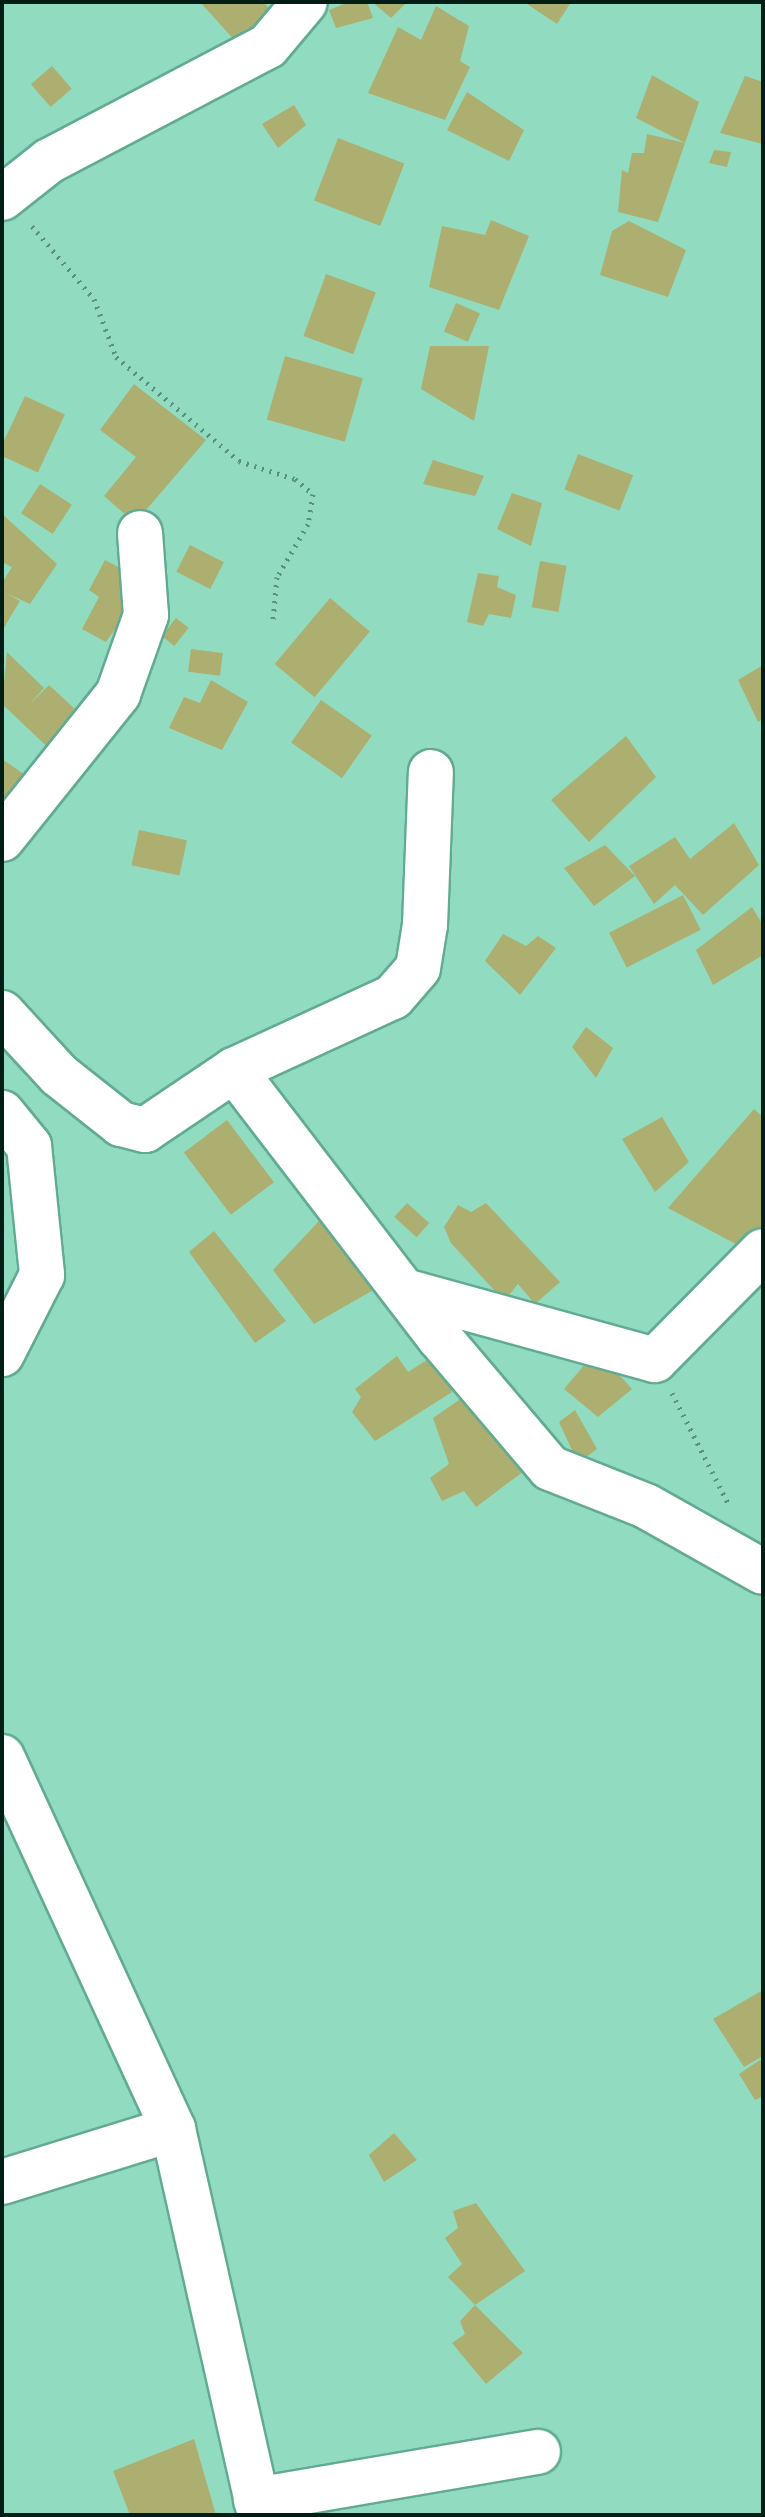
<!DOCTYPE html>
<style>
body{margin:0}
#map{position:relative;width:765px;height:2517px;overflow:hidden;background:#91dbc0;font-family:Quicksand,sans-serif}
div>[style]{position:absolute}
.building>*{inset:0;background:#adaf70;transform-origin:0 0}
.path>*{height:5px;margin-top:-2.5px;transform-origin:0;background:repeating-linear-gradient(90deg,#59917d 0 2px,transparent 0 8px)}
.roads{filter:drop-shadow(2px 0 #62ab92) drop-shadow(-2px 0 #62ab92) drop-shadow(0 2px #62ab92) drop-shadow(0 -2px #62ab92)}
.minor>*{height:44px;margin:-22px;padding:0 22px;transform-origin:22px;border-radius:22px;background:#fff}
span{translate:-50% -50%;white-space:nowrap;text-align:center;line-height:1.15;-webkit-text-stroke:6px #91dbc0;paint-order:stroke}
.frame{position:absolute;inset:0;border:4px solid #001e15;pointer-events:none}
</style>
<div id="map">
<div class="building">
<i style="clip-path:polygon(200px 2px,264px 2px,270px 10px,238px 44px)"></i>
<i style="clip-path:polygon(349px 2px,367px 2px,373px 18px,336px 28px,329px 10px)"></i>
<i style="clip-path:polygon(372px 2px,407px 2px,391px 18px)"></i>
<i style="clip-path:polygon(524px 2px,571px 2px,557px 24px)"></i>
<i style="clip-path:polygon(436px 6px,469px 26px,460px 61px,470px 67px,445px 120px,368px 93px,398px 27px,421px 40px)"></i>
<i style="left:52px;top:66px;width:30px;height:28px;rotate:49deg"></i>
<i style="clip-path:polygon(652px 75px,699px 102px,685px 143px,636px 118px)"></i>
<i style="clip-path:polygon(745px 76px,763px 82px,763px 144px,720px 133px)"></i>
<i style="clip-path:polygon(467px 92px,524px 130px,509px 161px,447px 130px)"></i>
<i style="clip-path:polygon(294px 105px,306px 125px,278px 148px,262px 124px)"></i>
<i style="clip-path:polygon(647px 134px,685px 143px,658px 222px,618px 212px,622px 170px,628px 173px,632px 153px,644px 153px)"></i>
<i style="left:338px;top:138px;width:71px;height:67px;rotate:21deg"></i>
<i style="clip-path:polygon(714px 150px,731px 152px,727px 167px,709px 163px)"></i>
<i style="clip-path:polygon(491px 220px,529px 236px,499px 310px,429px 287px,442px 226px,485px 235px)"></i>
<i style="clip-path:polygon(629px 221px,686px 250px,668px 297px,600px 275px,612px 231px)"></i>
<i style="left:326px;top:274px;width:53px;height:66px;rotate:20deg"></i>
<i style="left:456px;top:303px;width:26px;height:31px;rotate:23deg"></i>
<i style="clip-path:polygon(430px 346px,489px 346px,474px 421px,421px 389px)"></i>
<i style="left:285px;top:356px;width:81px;height:66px;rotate:16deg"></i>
<i style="clip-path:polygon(134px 384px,206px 440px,135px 523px,104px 496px,136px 457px,100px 430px)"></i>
<i style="left:25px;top:396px;width:44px;height:64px;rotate:25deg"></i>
<i style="left:578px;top:454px;width:59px;height:38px;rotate:21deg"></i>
<i style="clip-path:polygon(433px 460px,484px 476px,475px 496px,423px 484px)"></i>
<i style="left:40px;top:484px;width:38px;height:35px;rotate:33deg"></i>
<i style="clip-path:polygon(512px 493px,542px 503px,531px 546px,497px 529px)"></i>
<i style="clip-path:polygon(2px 514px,57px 564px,30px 604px,6px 593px,20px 601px,2px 631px,2px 583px,12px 567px,2px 562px)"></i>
<i style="left:190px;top:545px;width:38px;height:30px;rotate:27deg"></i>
<i style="clip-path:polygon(105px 560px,148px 583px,106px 642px,82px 629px,99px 597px,89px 590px)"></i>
<i style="left:540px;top:561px;width:27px;height:47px;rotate:10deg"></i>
<i style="clip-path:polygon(478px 573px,499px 576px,497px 587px,516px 595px,511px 618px,489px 614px,483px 626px,467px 622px)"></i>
<i style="left:330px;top:598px;width:52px;height:86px;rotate:40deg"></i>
<i style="left:176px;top:618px;width:16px;height:23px;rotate:38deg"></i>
<i style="left:191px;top:649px;width:32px;height:23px;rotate:7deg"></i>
<i style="clip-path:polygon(7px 652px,44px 688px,29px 705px,49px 685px,88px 721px,57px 756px,2px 704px)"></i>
<i style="clip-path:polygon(763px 665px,763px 719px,758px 722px,738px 680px)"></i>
<i style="clip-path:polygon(211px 680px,248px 702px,222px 750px,169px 728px,184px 697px,200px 703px)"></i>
<i style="left:321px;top:700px;width:62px;height:52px;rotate:35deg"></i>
<i style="clip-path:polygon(626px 736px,656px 777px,589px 842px,551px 800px)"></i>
<i style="clip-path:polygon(2px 759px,41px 786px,2px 827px)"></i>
<i style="clip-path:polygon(734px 823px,759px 865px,703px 915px,675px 885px,654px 904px,629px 866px,675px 837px,690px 859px)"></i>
<i style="left:139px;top:830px;width:49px;height:36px;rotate:12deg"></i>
<i style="clip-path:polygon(605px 845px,635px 876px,594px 906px,564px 868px)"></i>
<i style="left:683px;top:895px;width:39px;height:83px;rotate:63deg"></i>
<i style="clip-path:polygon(752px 907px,763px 925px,763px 955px,713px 985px,696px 950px)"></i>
<i style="clip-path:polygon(503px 934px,526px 946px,538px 936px,556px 948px,520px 995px,485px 961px)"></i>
<i style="clip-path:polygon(586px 1027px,613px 1048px,596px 1078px,572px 1047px)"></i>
<i style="clip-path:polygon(754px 1109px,763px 1117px,763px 1238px,749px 1251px,668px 1208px)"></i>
<i style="clip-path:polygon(662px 1117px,689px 1162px,655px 1192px,622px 1139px)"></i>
<i style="left:227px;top:1120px;width:78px;height:54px;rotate:53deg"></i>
<i style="left:407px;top:1203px;width:30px;height:19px;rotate:42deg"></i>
<i style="clip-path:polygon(486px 1203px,560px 1282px,535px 1304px,518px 1284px,504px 1301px,451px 1243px,444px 1227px,458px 1205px,471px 1212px)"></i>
<i style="clip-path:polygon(334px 1205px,389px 1281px,314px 1324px,273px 1270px)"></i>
<i style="clip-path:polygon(214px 1231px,286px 1321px,255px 1343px,189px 1252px)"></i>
<i style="clip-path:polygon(597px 1350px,632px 1389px,598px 1417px,564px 1389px)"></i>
<i style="clip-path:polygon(397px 1356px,408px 1372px,433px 1356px,452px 1392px,375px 1441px,352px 1412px,361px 1397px,355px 1389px)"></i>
<i style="clip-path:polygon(476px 1388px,532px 1465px,476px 1507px,464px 1491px,442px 1501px,430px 1478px,449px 1464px,433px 1418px)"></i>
<i style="clip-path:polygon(575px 1410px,597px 1449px,578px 1463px,559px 1422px)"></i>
<i style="clip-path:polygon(763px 1990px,763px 2056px,744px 2067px,713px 2019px)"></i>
<i style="clip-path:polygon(763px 2058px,763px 2096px,755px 2100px,739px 2074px)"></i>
<i style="clip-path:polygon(394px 2133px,417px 2160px,384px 2182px,369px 2155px)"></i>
<i style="clip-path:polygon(476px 2203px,525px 2271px,475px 2305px,523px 2353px,486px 2384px,452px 2343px,465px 2334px,460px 2321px,475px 2305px,448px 2277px,462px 2264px,445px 2238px,458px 2228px,453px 2211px)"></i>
<i style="clip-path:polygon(194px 2439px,216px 2515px,130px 2515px,113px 2471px)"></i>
</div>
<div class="path">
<i style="left:32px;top:226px;width:96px;rotate:49.7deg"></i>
<i style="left:94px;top:299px;width:62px;rotate:69.2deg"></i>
<i style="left:116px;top:357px;width:161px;rotate:40.2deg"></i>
<i style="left:239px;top:461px;width:59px;rotate:17.8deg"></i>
<i style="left:295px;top:479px;width:23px;rotate:40deg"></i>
<i style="left:313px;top:494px;width:30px;rotate:99deg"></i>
<i style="left:308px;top:524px;width:61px;rotate:120.3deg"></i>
<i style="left:277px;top:577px;width:43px;rotate:95.3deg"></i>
<i style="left:672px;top:1393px;width:126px;rotate:63deg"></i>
</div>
<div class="roads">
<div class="minor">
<i style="left:2px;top:198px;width:60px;rotate:-38.2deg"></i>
<i style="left:49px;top:161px;width:247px;rotate:-27.7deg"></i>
<i style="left:268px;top:46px;width:57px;rotate:-49.9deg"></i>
<i style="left:2px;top:839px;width:186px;rotate:-51.3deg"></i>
<i style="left:118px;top:694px;width:84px;rotate:-70.5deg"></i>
<i style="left:146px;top:615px;width:82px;rotate:-94.2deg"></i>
<i style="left:2px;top:1013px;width:84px;rotate:47.4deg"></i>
<i style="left:59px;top:1075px;width:79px;rotate:38.3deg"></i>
<i style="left:121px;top:1124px;width:25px;rotate:14deg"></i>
<i style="left:145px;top:1130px;width:107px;rotate:-34deg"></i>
<i style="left:234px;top:1070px;width:175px;rotate:-24.7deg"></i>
<i style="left:393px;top:997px;width:38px;rotate:-49deg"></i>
<i style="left:418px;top:968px;width:44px;rotate:-80.8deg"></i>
<i style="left:425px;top:925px;width:153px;rotate:-87.8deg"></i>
<i style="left:234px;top:1070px;width:337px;rotate:52.5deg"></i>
<i style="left:439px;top:1337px;width:172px;rotate:49.7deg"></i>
<i style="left:550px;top:1468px;width:103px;rotate:21.6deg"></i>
<i style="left:646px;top:1506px;width:134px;rotate:29.4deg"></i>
<i style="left:2px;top:1113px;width:43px;rotate:50.7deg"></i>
<i style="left:29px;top:1146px;width:130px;rotate:84.2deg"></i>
<i style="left:42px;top:1275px;width:89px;rotate:116.9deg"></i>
<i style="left:408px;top:1292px;width:256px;rotate:15.4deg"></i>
<i style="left:655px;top:1360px;width:153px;rotate:-45.3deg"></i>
<i style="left:2px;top:1757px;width:409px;rotate:65.3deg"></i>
<i style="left:173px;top:2129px;width:396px;rotate:77.3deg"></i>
<i style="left:2px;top:2182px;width:179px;rotate:-17.2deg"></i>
<i style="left:256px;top:2500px;width:286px;rotate:-9.7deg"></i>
</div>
</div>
<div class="frame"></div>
</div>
